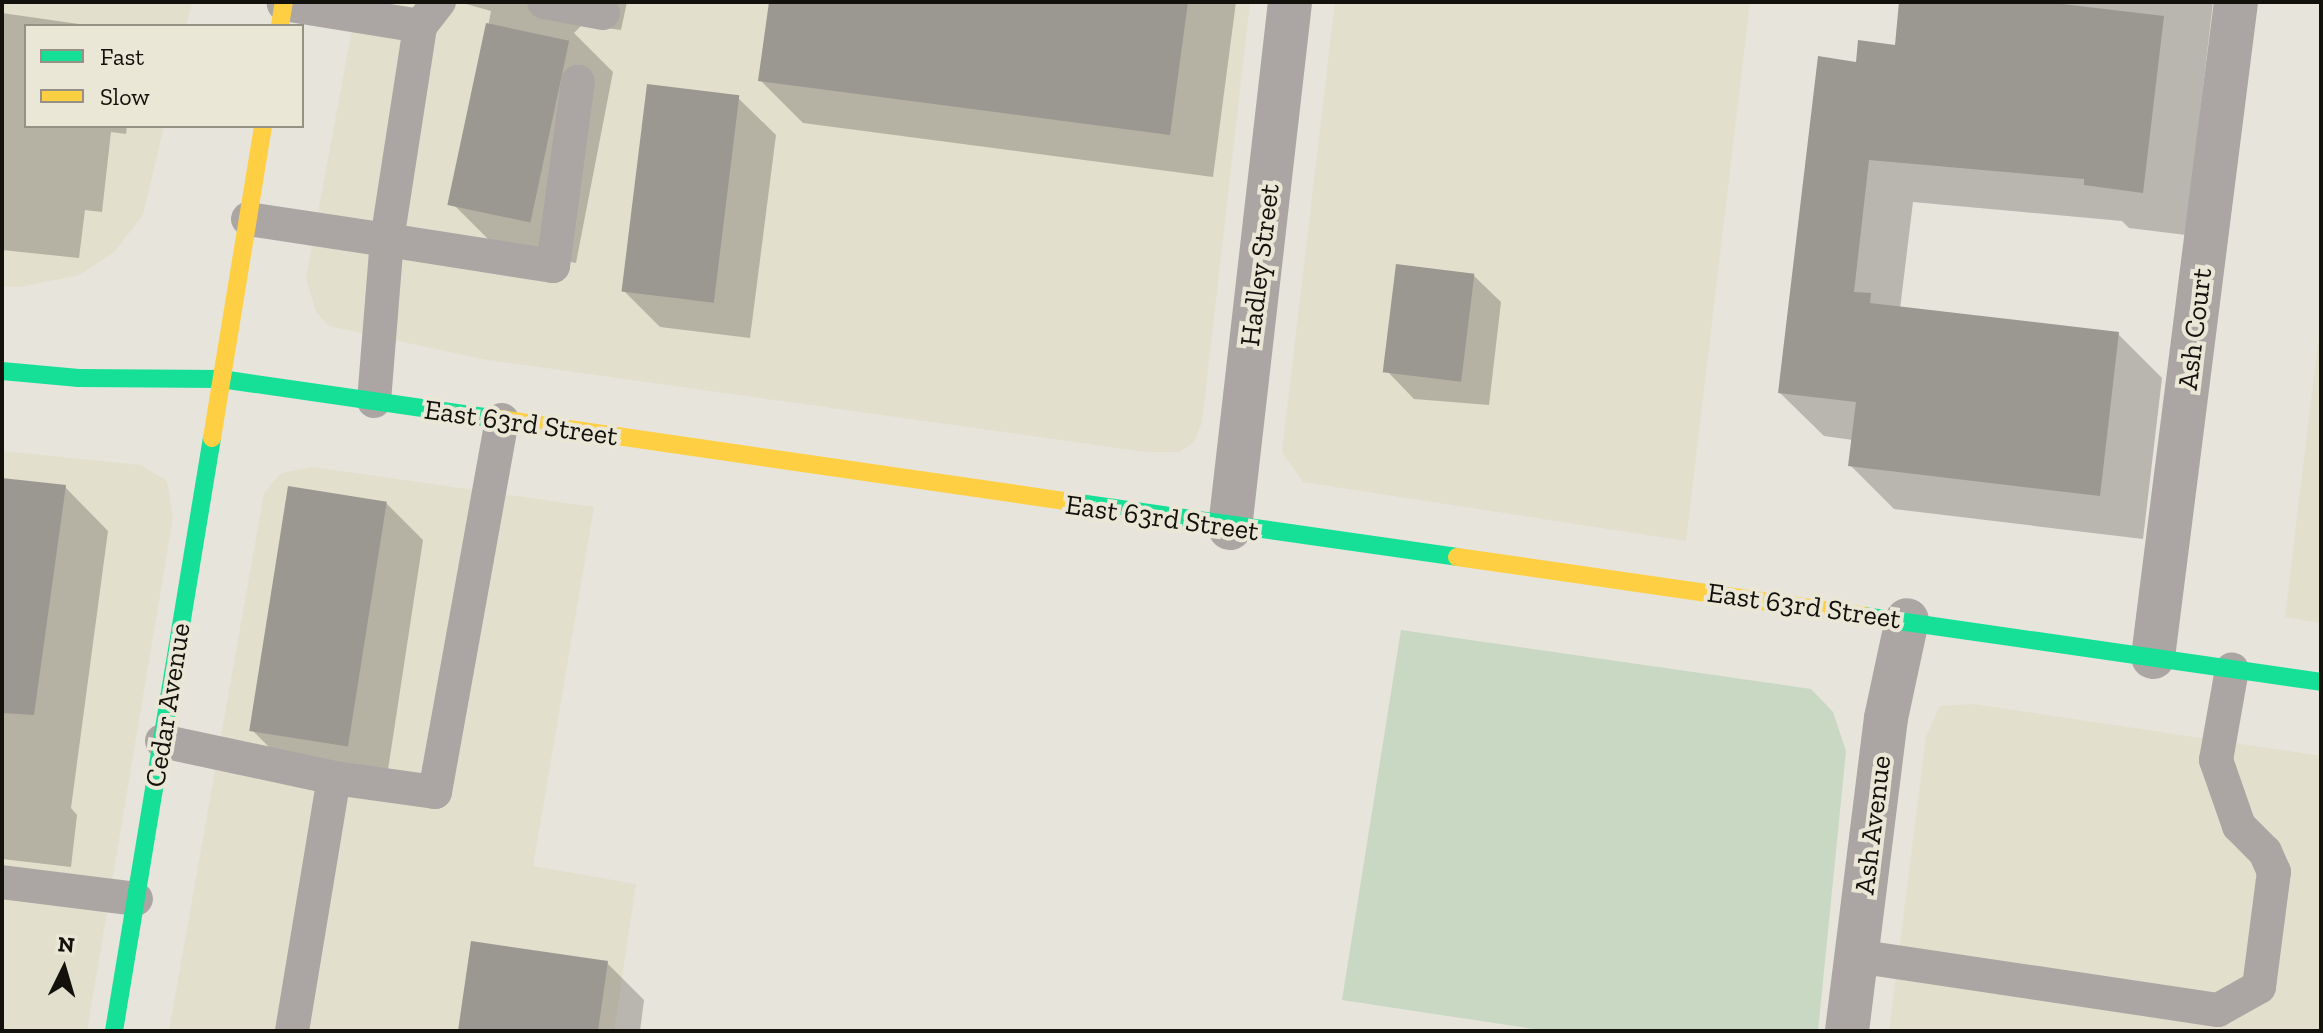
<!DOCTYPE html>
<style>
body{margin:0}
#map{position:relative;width:2323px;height:1033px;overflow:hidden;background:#e6e4db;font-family:"Zilla Slab",serif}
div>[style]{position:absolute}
.built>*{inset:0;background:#e3dfcd}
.green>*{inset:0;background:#c8d8c3}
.shadow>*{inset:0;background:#0003}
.building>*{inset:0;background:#9a9891;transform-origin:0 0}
.lane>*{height:34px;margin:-17px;padding:0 17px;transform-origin:17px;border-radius:17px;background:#aba6a3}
.street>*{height:44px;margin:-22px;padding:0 22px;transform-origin:22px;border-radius:22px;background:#aba6a3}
.fast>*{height:18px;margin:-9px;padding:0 9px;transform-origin:9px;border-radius:9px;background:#16e098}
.slow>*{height:18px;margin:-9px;padding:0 9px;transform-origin:9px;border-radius:9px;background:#ffcf43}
span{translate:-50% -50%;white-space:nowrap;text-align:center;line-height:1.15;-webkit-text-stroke:8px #ebe7d6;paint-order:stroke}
.street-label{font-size:28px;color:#13110c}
.frame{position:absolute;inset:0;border:4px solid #13110c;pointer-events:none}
.legend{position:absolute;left:24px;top:24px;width:280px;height:104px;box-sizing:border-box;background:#ebe7d6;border:2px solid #959185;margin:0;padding:10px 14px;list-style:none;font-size:24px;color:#13110c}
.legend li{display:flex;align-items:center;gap:16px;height:40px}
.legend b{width:40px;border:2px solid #959185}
.north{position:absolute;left:24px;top:929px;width:80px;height:80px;-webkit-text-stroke:6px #ebe7d6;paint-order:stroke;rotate:5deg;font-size:22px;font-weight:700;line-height:32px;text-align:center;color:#13110c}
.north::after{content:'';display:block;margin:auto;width:28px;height:36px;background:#13110c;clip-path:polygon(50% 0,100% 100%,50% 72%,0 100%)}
</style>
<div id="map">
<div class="built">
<i style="clip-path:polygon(2px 2px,192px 2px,186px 26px,26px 26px,26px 126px,164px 126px,143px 215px,115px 251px,80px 275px,19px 287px,2px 286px)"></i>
<i style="clip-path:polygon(357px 2px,1250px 2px,1202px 422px,1194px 442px,1179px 452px,1146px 452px,482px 359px,329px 326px,316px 312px,306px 278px)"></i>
<i style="clip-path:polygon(1335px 2px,1750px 2px,1686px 541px,1303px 482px,1282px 452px)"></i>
<i style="clip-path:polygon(2321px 318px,2321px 623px,2285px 617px)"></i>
<i style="clip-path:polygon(2px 451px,141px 465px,167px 481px,173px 517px,87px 1031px,2px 1031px)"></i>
<i style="clip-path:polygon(313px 467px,594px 507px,533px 866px,636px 884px,614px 1031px,169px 1031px,264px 493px,281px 473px)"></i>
<i style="clip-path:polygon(1973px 704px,2321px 756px,2321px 1031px,1889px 1031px,1926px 736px,1940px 706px)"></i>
</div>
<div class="green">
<i style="clip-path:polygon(1401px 630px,1811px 689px,1833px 712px,1846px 751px,1818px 1031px,1547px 1031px,1342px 1000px)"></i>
</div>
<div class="shadow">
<i style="clip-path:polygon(459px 2px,627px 2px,621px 30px,582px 25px,574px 33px,613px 72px,576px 263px,497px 248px,454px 205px,491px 11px)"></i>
<i style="clip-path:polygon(771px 2px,1236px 2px,1213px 177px,803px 123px,760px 80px)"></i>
<i style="clip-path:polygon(1901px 2px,2213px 2px,2186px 235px,2129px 228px,2122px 221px,1913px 202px,1900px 309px,2118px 334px,2162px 378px,2143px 539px,1894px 509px,1850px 465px,1853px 440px,1824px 436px,1780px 393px,1857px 64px,1896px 47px)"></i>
<i style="clip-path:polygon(2px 13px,93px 26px,26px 26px,26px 126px,127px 126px,126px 134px,111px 132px,102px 212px,85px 210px,79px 258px,2px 250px)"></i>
<i style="clip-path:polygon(738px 98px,776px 135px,750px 338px,660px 327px,623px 290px)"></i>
<i style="clip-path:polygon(1473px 275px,1501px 302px,1489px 405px,1414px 399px,1387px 371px)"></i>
<i style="clip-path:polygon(2px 480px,65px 487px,108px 531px,71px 808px,77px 815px,71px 867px,2px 859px)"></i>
<i style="clip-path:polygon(386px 503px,423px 540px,386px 783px,289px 767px,252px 730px)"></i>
<i style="clip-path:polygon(607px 963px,644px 1000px,640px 1031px,460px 1031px)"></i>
</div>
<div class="building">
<i style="clip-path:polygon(769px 2px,1188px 2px,1170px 135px,758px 81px)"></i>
<i style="clip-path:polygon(1899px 2px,2045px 2px,2164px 16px,2143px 193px,2084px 185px,2084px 179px,1869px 160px,1854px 292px,1871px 293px,1870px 303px,2119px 332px,2100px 496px,1848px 466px,1856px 402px,1778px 393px,1818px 56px,1856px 62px,1858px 40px,1895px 45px)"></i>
<i style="left:486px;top:23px;width:85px;height:186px;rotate:12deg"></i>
<i style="left:647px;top:84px;width:93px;height:209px;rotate:7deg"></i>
<i style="left:1396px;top:264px;width:79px;height:109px;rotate:7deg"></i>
<i style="clip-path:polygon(2px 478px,66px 485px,34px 715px,2px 713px)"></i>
<i style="left:288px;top:486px;width:100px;height:248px;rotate:9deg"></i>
<i style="clip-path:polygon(471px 941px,608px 961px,598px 1031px,458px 1031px)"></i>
</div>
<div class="lane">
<i style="left:544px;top:2px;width:60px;rotate:10.6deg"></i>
<i style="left:420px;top:26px;width:31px;rotate:-52deg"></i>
<i style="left:248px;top:219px;width:141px;rotate:8.6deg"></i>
<i style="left:387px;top:240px;width:217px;rotate:-81.2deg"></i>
<i style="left:420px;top:26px;width:138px;rotate:-170.8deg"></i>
<i style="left:374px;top:401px;width:162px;rotate:-85.4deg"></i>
<i style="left:387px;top:240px;width:168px;rotate:8.9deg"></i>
<i style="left:553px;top:266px;width:186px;rotate:-82.3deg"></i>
<i style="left:162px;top:741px;width:176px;rotate:12.1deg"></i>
<i style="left:2px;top:882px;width:135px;rotate:7.2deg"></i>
<i style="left:1856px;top:956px;width:366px;rotate:8.5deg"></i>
<i style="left:2218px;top:1010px;width:47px;rotate:-29.3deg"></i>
<i style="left:2259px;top:987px;width:116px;rotate:-82.6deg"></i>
<i style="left:2274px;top:872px;width:22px;rotate:-114deg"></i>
<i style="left:2265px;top:852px;width:37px;rotate:-135deg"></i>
<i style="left:2239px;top:826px;width:70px;rotate:-109.2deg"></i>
<i style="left:2216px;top:760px;width:92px;rotate:-80deg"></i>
<i style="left:292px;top:1031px;width:256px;rotate:-80.6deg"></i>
<i style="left:334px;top:778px;width:102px;rotate:7.9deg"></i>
<i style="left:435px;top:792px;width:378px;rotate:-79.8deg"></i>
</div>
<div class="street">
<i style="left:1230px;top:528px;width:529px;rotate:-83.49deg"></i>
<i style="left:2153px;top:657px;width:660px;rotate:-82.78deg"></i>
<i style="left:1847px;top:1031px;width:315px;rotate:-82.9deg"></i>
<i style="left:1886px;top:718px;width:100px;rotate:-77.9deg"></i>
</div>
<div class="fast">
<i style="left:2px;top:371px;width:77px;rotate:5.2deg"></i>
<i style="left:79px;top:378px;width:142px;rotate:0.4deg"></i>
<i style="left:221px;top:379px;width:282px;rotate:8.2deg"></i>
<i style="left:1065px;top:501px;width:396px;rotate:8.1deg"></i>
<i style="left:1864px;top:616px;width:462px;rotate:8.2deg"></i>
<i style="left:114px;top:1031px;width:601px;rotate:-80.62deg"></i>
</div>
<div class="slow">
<i style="left:280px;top:26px;width:24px;rotate:-81deg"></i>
<i style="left:500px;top:419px;width:571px;rotate:8.26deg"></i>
<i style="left:212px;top:438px;width:316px;rotate:-80.7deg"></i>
<i style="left:1457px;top:557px;width:411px;rotate:8.2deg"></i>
</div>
<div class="street-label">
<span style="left:1260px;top:265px;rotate:-83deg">Hadley Street</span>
<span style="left:2195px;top:329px;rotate:-83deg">Ash Court</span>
<span style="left:521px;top:423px;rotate:8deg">East 63rd Street</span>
<span style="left:1162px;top:518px;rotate:8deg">East 63rd Street</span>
<span style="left:1804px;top:606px;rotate:8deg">East 63rd Street</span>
<span style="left:168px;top:705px;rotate:-81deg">Cedar Avenue</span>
<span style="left:1873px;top:825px;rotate:-83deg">Ash Avenue</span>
</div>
<div class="frame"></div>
<ul class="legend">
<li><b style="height:10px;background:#16e098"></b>Fast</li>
<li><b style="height:10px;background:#ffcf43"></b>Slow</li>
</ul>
<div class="north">N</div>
</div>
